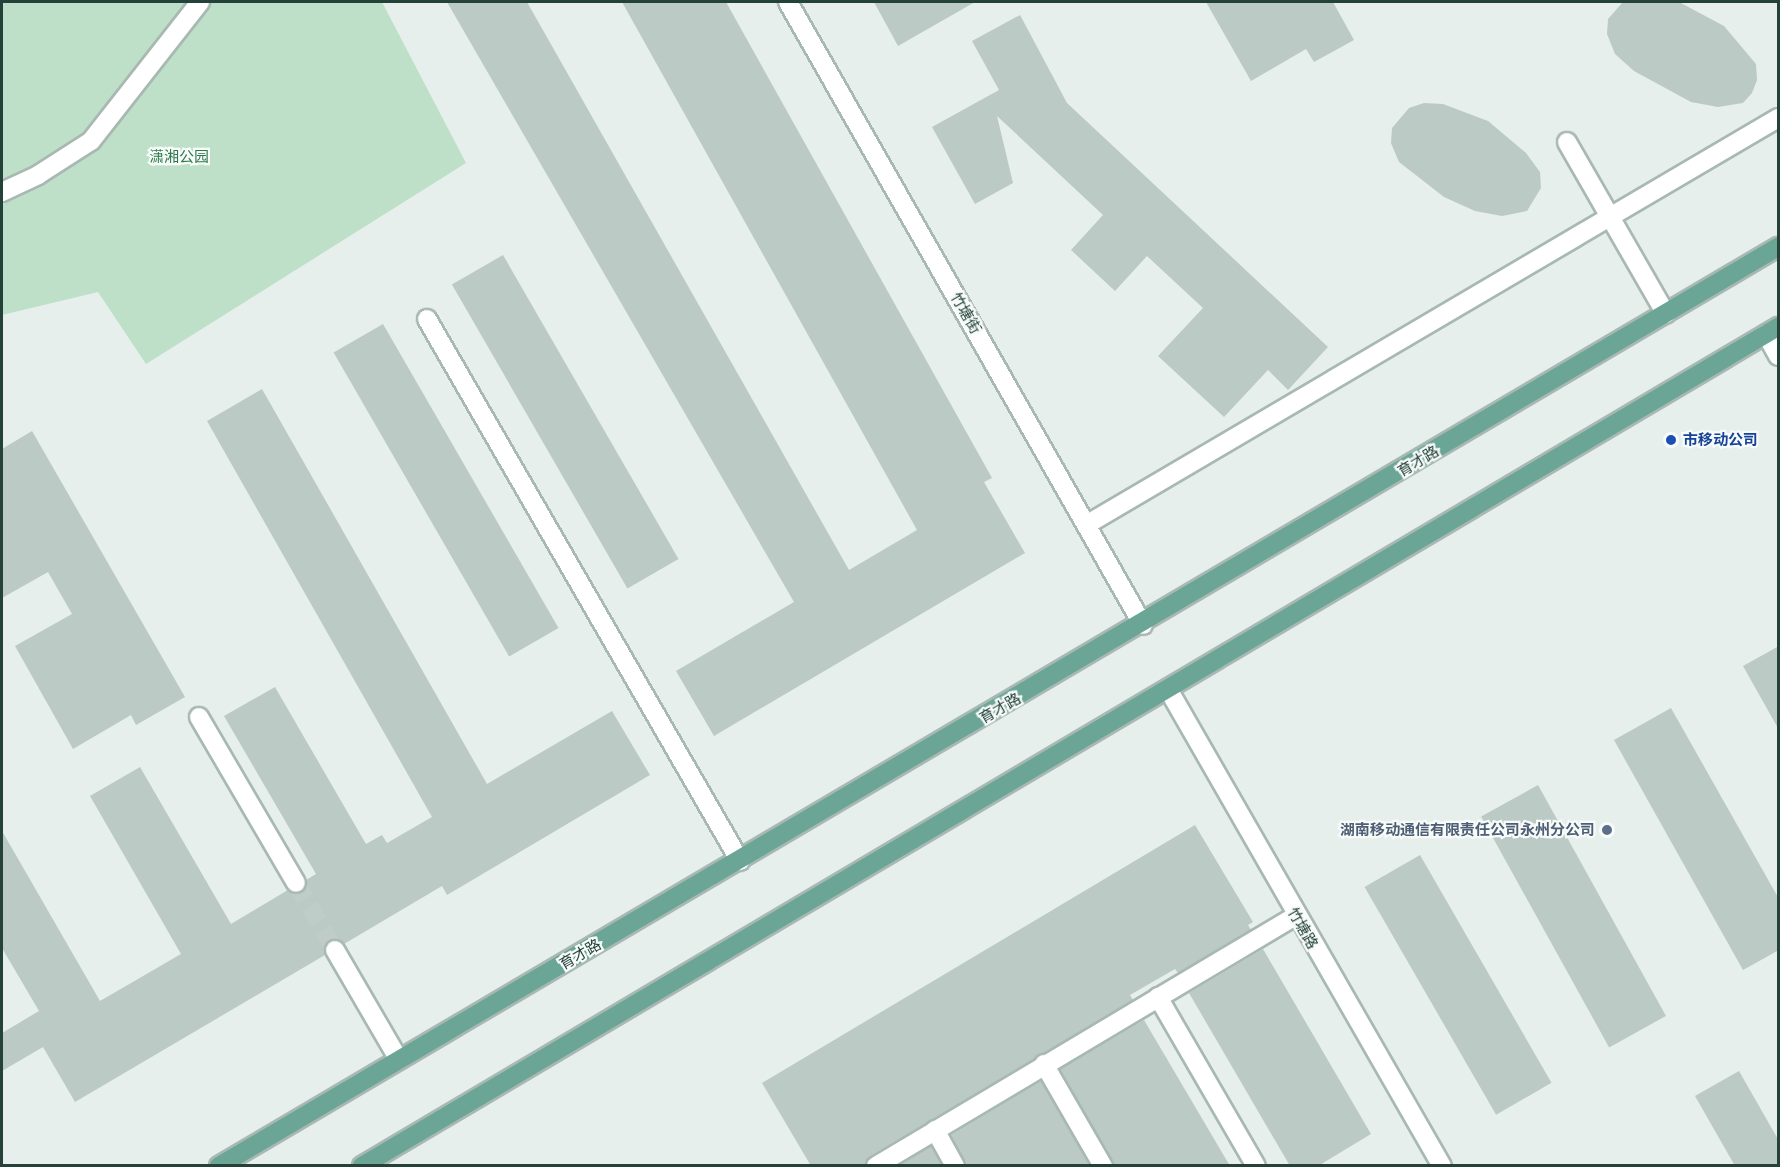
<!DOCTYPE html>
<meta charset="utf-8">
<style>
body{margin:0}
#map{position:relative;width:1780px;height:1167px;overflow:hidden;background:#e6efeb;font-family:"PT Sans","Noto Sans SC",sans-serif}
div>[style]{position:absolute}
.green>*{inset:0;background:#bfe0c8}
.building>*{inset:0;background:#bbcac4;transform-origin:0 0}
.minor-tunnel>*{height:18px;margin-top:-9px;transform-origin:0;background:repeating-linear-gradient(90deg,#bfccc8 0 18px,transparent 0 27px)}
.roads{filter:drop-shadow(2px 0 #a8b8b2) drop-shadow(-2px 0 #a8b8b2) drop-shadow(0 2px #a8b8b2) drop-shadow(0 -2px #a8b8b2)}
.minor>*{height:18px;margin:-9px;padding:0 9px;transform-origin:9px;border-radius:9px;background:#fff}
.major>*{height:18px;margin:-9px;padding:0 9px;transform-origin:9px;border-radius:9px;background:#6aa596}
.dots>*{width:16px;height:16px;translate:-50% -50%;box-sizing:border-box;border:3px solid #f7fbf9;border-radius:50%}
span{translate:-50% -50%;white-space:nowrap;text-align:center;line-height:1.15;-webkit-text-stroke:4.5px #f7fbf9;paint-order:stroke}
.park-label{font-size:15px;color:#2d7a4b}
.street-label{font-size:15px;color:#24423a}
.transit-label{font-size:15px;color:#164399;font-weight:700}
.left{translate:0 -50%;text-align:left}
.service-label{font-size:15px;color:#4e5e75;font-weight:700}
.right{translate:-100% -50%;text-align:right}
.frame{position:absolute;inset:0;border:3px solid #24423a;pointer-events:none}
</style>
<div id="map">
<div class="green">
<i style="clip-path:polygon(2px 2px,382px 2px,466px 163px,146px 364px,98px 292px,2px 315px)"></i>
</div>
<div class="building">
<i style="clip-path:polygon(447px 2px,527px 2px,849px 570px,917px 530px,622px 2px,726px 2px,992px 478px,984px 482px,1025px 553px,714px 736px,676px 671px,794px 602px)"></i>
<i style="clip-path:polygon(874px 2px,975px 2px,898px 46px)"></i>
<i style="clip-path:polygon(1206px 2px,1333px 2px,1354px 40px,1314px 62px,1306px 49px,1251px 81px)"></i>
<i style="clip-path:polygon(1623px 2px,1679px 2px,1724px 26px,1756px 64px,1757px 80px,1752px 93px,1743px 103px,1718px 107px,1691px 102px,1634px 71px,1615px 54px,1607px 34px,1608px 19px)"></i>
<i style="clip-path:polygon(1020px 15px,1067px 103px,1328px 347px,1288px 390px,1268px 370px,1224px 417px,1158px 356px,1203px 308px,1147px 256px,1115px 291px,1071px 250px,1103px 215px,997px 116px,1013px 183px,975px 204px,932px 127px,999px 90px,972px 41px)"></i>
<i style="clip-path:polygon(1424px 103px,1443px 104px,1488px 121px,1526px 153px,1540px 172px,1541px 188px,1527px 211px,1502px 216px,1475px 211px,1444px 197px,1399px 162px,1391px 143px,1392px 128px,1409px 108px)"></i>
<i style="left:503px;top:255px;width:351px;height:59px;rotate:60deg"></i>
<i style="left:383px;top:324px;width:351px;height:57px;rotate:60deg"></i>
<i style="clip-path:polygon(262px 389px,487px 784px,612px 711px,650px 775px,447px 895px,442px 886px,344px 944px,330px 940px,325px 955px,75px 1102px,43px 1047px,2px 1071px,2px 1033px,39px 1011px,2px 948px,2px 831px,100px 1001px,181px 954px,90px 796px,140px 767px,231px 924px,288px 890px,302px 892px,306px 880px,316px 874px,224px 716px,275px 687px,366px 844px,382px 835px,387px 843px,432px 817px,207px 421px)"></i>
<i style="clip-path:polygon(32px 431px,185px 697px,136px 725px,131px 715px,73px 749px,15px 646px,72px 614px,48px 572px,2px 598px,2px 449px)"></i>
<i style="clip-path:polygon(1779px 646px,1779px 730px,1743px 666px)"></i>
<i style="clip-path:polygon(1671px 708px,1779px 899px,1779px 950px,1743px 970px,1614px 740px)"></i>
<i style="left:1538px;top:785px;width:264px;height:65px;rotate:61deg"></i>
<i style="clip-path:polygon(1195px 825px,1253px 922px,1248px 925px,1251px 930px,1178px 973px,1175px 969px,1130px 995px,1133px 1000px,870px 1156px,865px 1166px,811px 1166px,762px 1083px)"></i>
<i style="left:1420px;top:855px;width:263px;height:64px;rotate:60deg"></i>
<i style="clip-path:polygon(1263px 949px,1371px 1134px,1318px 1166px,1290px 1166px,1189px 993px)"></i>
<i style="clip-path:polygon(1144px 1020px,1230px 1166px,1114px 1166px,1060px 1069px)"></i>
<i style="clip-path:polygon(1739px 1071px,1779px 1141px,1779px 1166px,1735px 1166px,1695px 1096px)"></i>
<i style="clip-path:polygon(1041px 1081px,1090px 1166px,966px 1166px,951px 1135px)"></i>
<i style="clip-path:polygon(931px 1146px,942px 1166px,899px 1166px)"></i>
</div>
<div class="minor-tunnel">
<i style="left:296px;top:883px;width:78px;rotate:59.8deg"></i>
</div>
<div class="roads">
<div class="minor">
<i style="left:788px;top:2px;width:717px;rotate:60.32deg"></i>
<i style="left:1567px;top:142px;width:198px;rotate:60.1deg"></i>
<i style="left:2px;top:192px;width:40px;rotate:-25deg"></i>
<i style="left:38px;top:175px;width:63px;rotate:-32.7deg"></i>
<i style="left:91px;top:141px;width:177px;rotate:-51.9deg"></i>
<i style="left:427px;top:319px;width:626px;rotate:59.99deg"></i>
<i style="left:1766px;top:334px;width:25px;rotate:61deg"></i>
<i style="left:1086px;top:525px;width:803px;rotate:-30.46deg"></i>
<i style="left:1168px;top:689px;width:550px;rotate:60.13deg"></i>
<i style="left:199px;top:717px;width:192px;rotate:59.7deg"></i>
<i style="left:335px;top:950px;width:127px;rotate:59.8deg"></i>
<i style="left:1158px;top:997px;width:195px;rotate:59.9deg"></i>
<i style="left:1044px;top:1064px;width:118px;rotate:60deg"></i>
<i style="left:935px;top:1130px;width:41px;rotate:60.9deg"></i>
<i style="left:876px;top:1166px;width:489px;rotate:-30.8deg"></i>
</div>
<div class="major">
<i style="left:219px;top:1166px;width:1810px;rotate:-30.52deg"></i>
<i style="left:362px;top:1166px;width:1646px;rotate:-30.65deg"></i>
</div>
</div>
<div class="dots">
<i style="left:1671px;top:440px;background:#1a4fb4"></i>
<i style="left:1607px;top:830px;background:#5c6f8a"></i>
</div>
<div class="park-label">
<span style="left:179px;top:157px">潇湘公园</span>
</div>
<div class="street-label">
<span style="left:966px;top:313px;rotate:60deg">竹塘街</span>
<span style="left:1418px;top:461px;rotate:-31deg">育才路</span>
<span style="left:1000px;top:708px;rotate:-30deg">育才路</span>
<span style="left:1303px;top:928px;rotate:60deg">竹塘路</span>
<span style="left:580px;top:954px;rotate:-30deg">育才路</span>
</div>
<div class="transit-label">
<span class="left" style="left:1683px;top:440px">市移动公司</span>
</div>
<div class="service-label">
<span class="right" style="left:1595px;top:830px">湖南移动通信有限责任公司永州分公司</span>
</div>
<div class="frame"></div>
</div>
